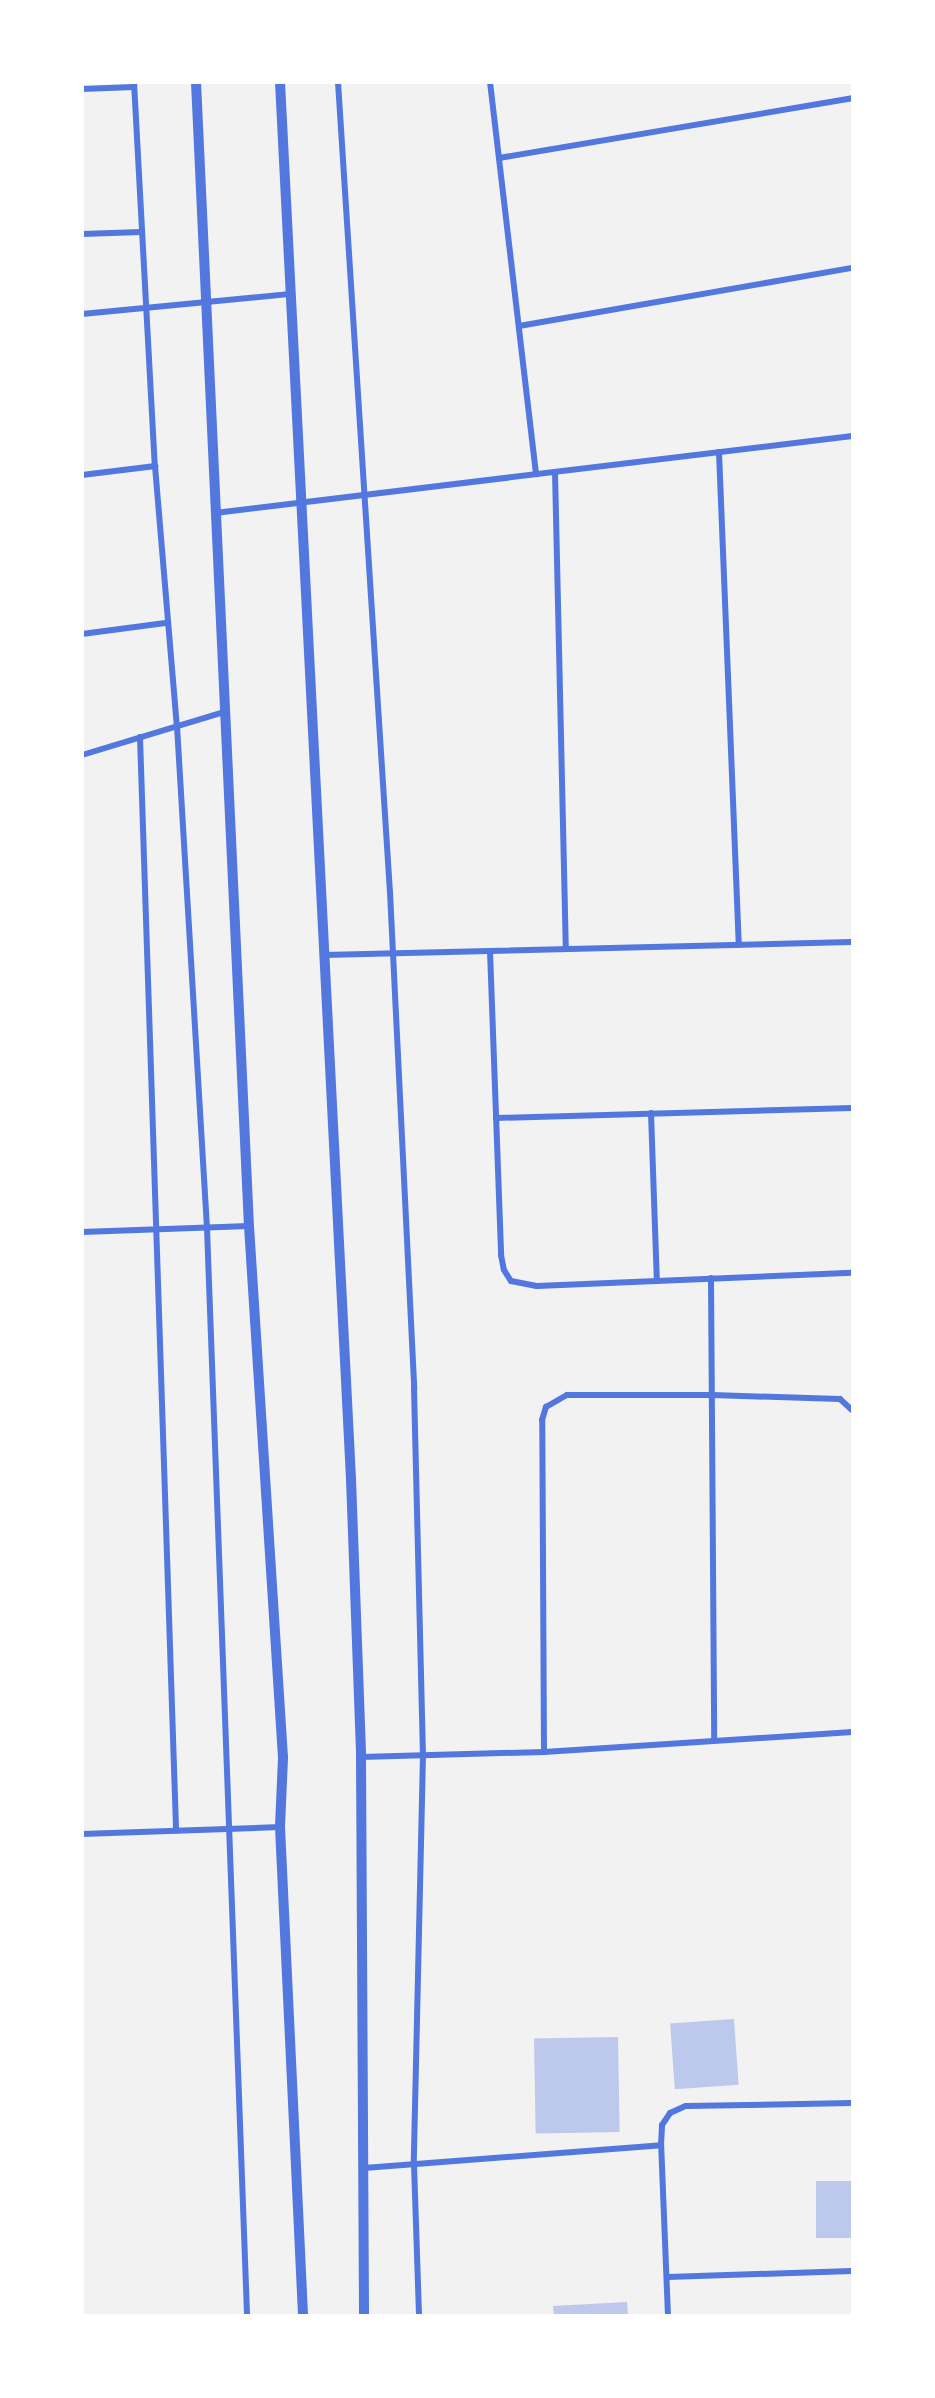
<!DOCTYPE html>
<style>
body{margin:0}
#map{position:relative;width:935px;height:2398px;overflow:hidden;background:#f2f2f2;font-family:"Fira Sans Condensed",sans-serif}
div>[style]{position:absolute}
.building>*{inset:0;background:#bdc9ec;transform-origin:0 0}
.minor>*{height:6px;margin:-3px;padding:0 3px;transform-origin:3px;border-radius:3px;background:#5277de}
.tertiary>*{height:10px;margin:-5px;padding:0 5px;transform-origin:5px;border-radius:5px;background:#5277de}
span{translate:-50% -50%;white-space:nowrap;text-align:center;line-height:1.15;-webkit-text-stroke:4.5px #fff;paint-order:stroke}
.frame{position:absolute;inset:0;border:84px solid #fff;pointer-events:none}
</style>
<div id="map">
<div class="building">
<i style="left:734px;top:2019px;width:66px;height:64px;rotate:86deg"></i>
<i style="left:618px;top:2037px;width:95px;height:84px;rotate:89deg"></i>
<i style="left:852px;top:2181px;width:57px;height:36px;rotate:90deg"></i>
<i style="clip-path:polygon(627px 2302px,628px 2316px,554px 2316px,553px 2306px)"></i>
</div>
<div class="minor">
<i style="left:134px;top:82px;width:385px;rotate:86.9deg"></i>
<i style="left:155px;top:466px;width:261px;rotate:85.2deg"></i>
<i style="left:177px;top:726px;width:503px;rotate:86.58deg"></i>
<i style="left:207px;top:1228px;width:1089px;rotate:87.89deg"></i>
<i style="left:338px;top:82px;width:812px;rotate:86.33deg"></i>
<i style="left:390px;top:892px;width:497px;rotate:87.2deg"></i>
<i style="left:414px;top:1388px;width:367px;rotate:88.6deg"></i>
<i style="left:423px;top:1755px;width:409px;rotate:91.3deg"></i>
<i style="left:414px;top:2164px;width:152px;rotate:88.1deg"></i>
<i style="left:490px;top:82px;width:395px;rotate:83.3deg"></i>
<i style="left:82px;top:89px;width:52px;rotate:-2.2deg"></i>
<i style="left:499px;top:158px;width:358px;rotate:-9.6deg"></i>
<i style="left:82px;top:234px;width:59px;rotate:-1.9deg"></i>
<i style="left:82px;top:314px;width:210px;rotate:-5.5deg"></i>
<i style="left:519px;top:326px;width:338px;rotate:-9.9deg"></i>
<i style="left:719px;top:452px;width:493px;rotate:87.7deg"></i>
<i style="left:555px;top:472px;width:477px;rotate:88.7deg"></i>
<i style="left:82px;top:475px;width:74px;rotate:-7deg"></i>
<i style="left:215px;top:513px;width:642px;rotate:-6.89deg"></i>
<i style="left:82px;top:634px;width:84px;rotate:-7.5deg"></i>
<i style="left:140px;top:737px;width:1094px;rotate:88.11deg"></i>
<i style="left:82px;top:755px;width:148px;rotate:-16.8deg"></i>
<i style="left:490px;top:951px;width:304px;rotate:87.9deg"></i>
<i style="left:501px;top:1255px;width:15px;rotate:79deg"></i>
<i style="left:504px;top:1270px;width:13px;rotate:58deg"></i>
<i style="left:511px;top:1281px;width:26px;rotate:11deg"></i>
<i style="left:537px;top:1286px;width:315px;rotate:-2.4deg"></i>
<i style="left:324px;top:955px;width:528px;rotate:-1.41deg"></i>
<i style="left:651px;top:1113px;width:168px;rotate:88deg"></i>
<i style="left:496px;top:1118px;width:356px;rotate:-1.6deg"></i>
<i style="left:82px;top:1232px;width:167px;rotate:-2.1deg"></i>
<i style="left:711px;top:1278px;width:462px;rotate:89.6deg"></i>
<i style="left:544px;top:1752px;width:332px;rotate:-90.3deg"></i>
<i style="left:542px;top:1420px;width:14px;rotate:-73deg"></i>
<i style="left:546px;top:1407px;width:24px;rotate:-30deg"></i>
<i style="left:567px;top:1395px;width:145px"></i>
<i style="left:712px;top:1395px;width:128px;rotate:1.8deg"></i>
<i style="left:840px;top:1399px;width:16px;rotate:43deg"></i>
<i style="left:361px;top:1757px;width:183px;rotate:-1.6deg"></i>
<i style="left:544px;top:1752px;width:309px;rotate:-3.7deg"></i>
<i style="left:82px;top:1834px;width:198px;rotate:-2deg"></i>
<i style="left:364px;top:2168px;width:298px;rotate:-4.4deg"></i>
<i style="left:668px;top:2277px;width:184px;rotate:-1.9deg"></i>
<i style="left:668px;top:2316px;width:171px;rotate:-92.3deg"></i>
<i style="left:661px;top:2145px;width:20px;rotate:-87deg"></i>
<i style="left:662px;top:2125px;width:14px;rotate:-56deg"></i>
<i style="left:670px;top:2113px;width:17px;rotate:-24deg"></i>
<i style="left:686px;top:2106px;width:166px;rotate:-1deg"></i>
</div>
<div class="tertiary">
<i style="left:196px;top:82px;width:1145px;rotate:87.35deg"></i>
<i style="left:249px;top:1226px;width:533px;rotate:86.34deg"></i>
<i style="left:283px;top:1758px;width:69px;rotate:92.5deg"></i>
<i style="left:280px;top:1827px;width:490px;rotate:87.3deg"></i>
<i style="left:280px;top:82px;width:1399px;rotate:87.09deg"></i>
<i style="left:351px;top:1479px;width:278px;rotate:87.9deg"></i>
<i style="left:361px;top:1757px;width:559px;rotate:89.69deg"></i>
</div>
<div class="frame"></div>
</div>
